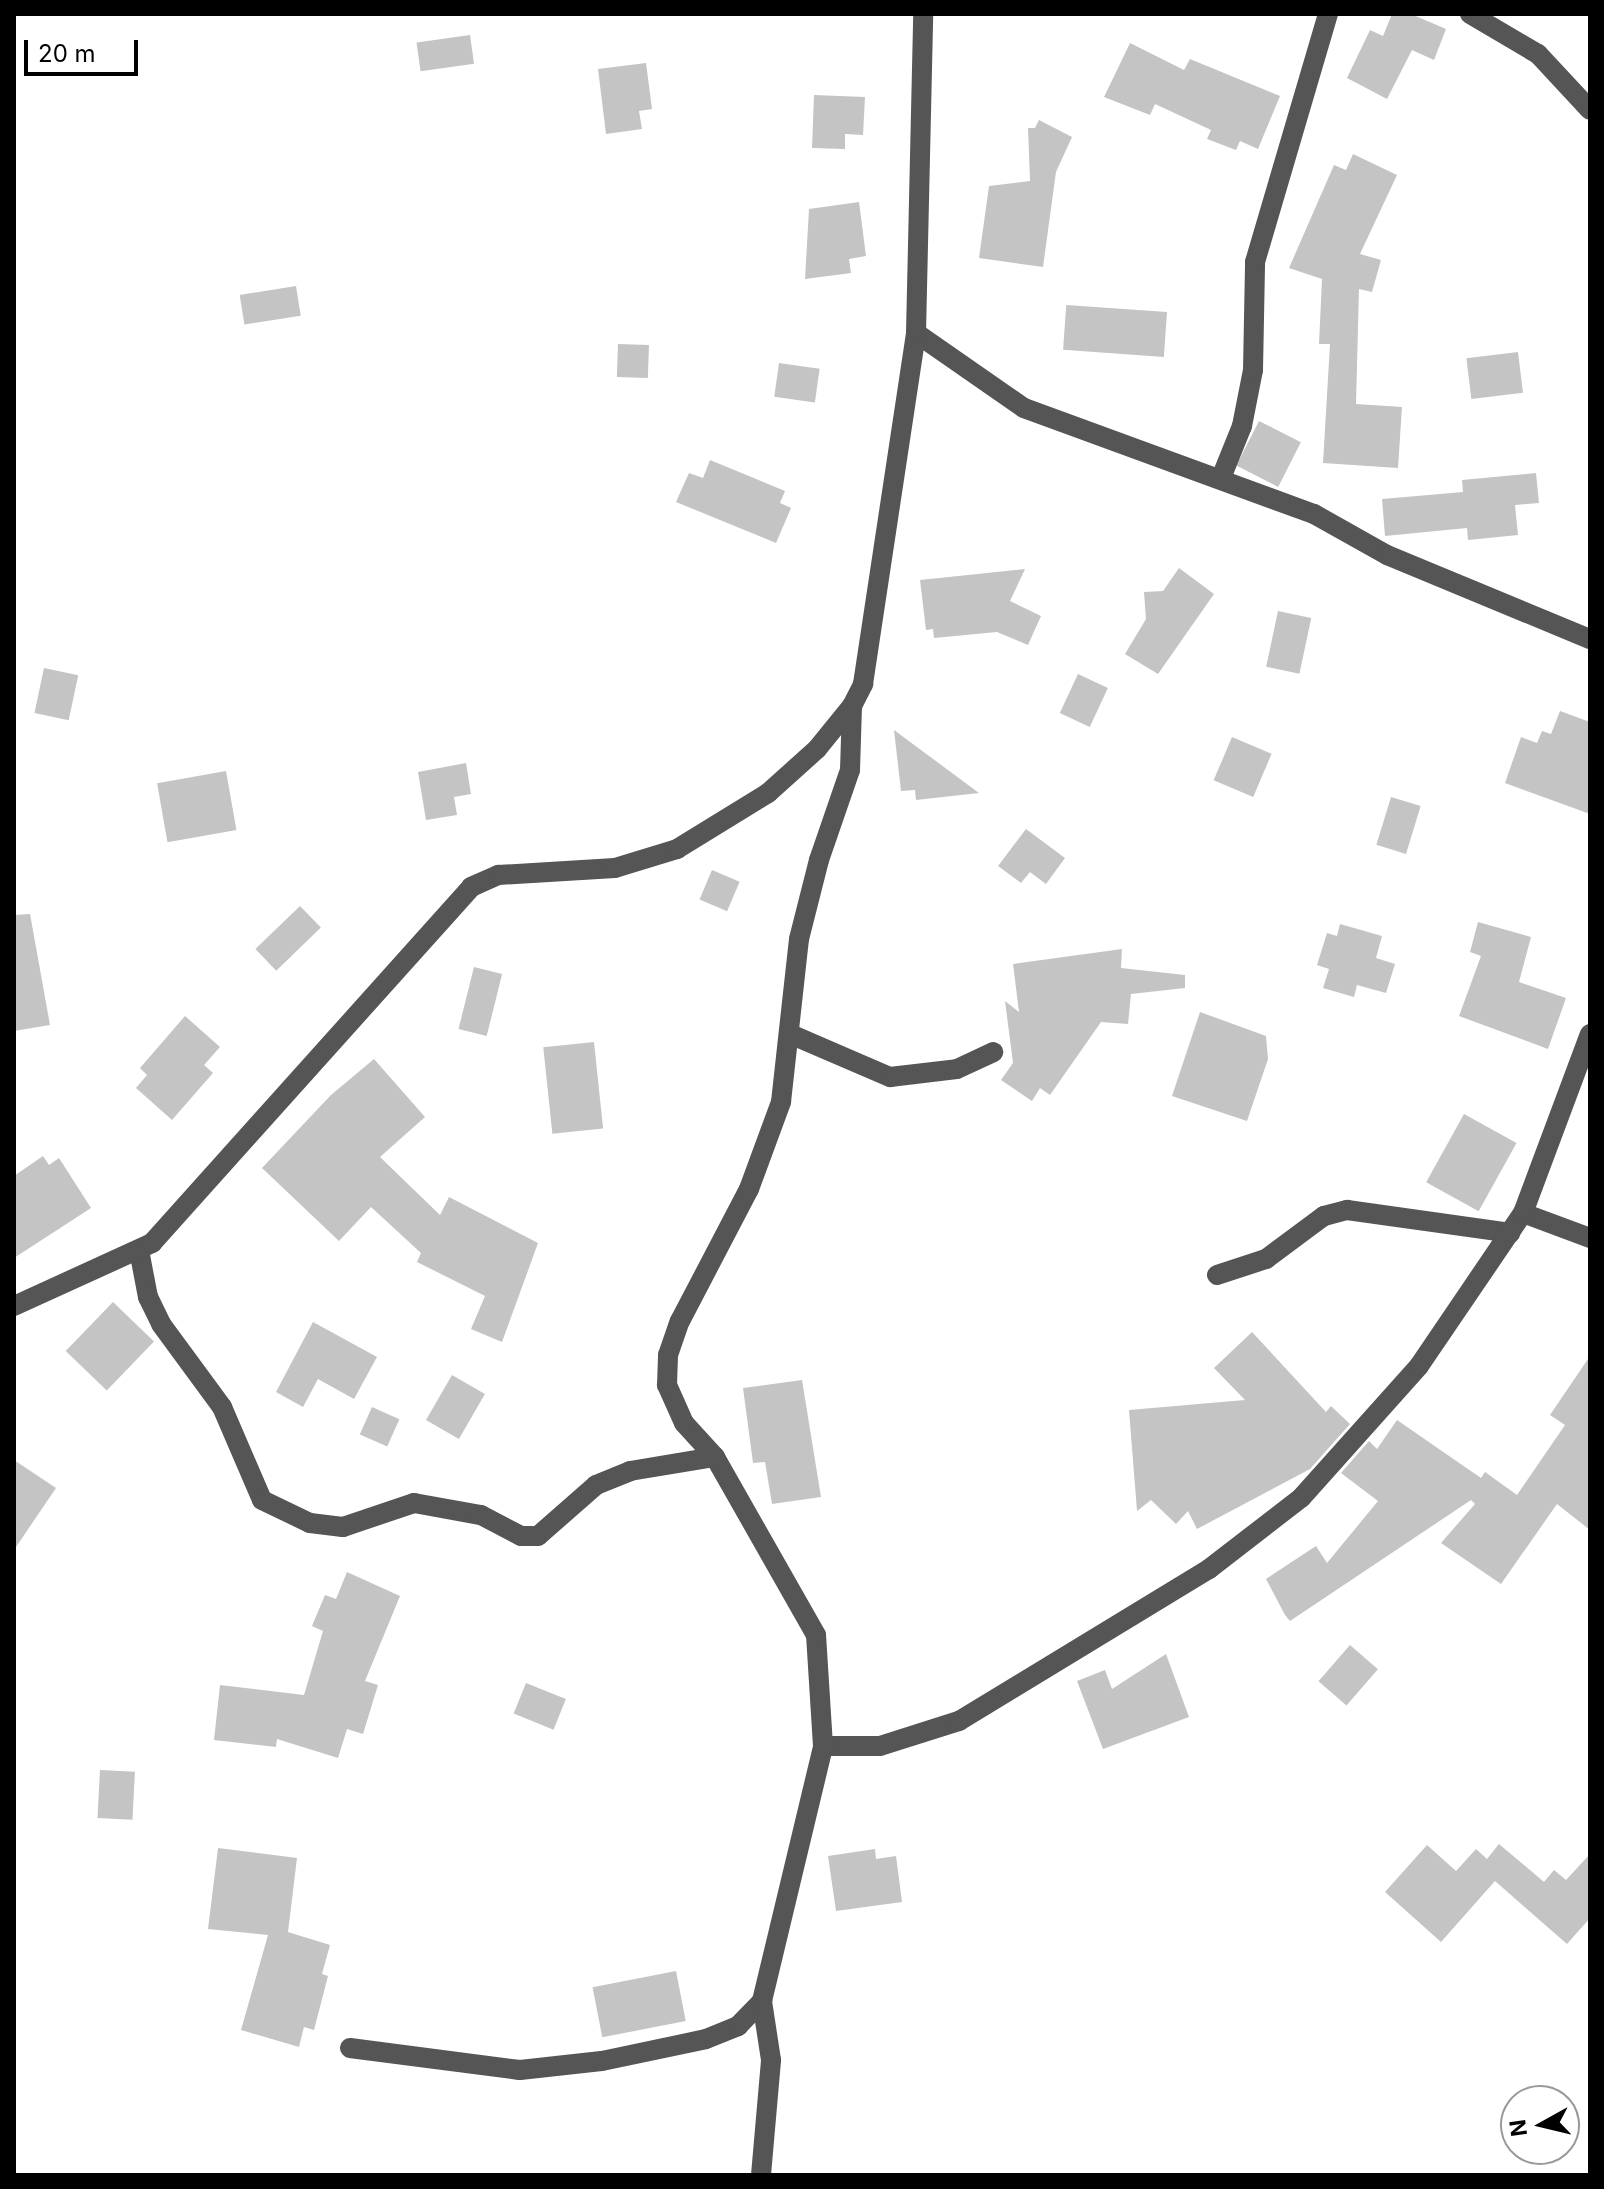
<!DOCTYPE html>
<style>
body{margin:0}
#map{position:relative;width:1604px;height:2189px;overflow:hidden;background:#fff;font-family:Inter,sans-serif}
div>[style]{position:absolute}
.building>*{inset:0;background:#c4c4c4;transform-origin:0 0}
.minor>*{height:20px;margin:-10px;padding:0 10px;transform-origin:10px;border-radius:10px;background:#555}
span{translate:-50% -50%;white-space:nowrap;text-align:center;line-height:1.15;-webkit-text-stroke:7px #fff;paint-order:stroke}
.frame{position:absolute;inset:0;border:16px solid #000;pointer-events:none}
.north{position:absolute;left:1500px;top:2085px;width:80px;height:80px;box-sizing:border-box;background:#fff;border:2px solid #999;border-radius:50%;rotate:262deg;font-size:22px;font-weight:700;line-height:32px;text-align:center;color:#000}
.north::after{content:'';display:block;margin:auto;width:28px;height:36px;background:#000;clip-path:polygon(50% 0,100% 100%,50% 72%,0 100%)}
.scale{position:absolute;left:24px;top:40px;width:114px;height:36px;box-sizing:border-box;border:4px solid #000;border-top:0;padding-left:10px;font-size:24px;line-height:28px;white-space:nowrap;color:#000;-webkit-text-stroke:6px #fff;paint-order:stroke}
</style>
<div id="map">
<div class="building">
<i style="clip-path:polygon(1392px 14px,1411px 14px,1446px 29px,1434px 60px,1412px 50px,1387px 99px,1347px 78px,1370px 30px,1383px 36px)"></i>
<i style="left:470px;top:35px;width:29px;height:54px;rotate:82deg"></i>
<i style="clip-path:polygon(1130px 43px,1184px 70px,1190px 59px,1280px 96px,1258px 149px,1240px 141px,1236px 150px,1207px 139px,1211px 130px,1155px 104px,1150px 115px,1104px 97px)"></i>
<i style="clip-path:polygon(646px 63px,652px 109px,639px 111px,642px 129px,606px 134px,598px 69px)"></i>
<i style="clip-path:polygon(814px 95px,865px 97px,863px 135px,845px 134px,845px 149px,812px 148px)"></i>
<i style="clip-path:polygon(1039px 120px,1072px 137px,1056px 172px,1043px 267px,979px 258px,989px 186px,1030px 181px,1028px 128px,1035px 128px)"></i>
<i style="clip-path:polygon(1353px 154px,1397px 175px,1360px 254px,1381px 260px,1372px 292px,1359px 289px,1356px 404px,1402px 407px,1398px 468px,1323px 463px,1330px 344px,1319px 344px,1322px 279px,1289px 268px,1334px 165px,1346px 170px)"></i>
<i style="clip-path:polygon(859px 202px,866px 256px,849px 259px,851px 273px,805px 279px,809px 209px)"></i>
<i style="left:296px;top:286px;width:30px;height:57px;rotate:81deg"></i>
<i style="left:1167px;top:312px;width:45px;height:101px;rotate:94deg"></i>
<i style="left:618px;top:344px;width:31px;height:33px;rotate:2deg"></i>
<i style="left:1518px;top:352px;width:41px;height:52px;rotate:83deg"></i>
<i style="left:779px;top:363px;width:41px;height:34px;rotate:8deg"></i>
<i style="left:1259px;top:421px;width:47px;height:50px;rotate:27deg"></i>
<i style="clip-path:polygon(710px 460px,785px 491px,780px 503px,791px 508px,776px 543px,676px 502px,689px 473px,703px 478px)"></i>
<i style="clip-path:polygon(1536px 473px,1539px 503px,1515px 505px,1518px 535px,1468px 540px,1467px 528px,1385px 536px,1382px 499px,1463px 492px,1462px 480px)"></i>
<i style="clip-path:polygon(1179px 568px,1214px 594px,1158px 674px,1125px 654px,1146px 619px,1144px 592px,1163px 591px)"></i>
<i style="clip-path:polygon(1025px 569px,1010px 601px,1041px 616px,1028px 645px,997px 632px,934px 638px,933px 629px,926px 630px,920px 580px)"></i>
<i style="left:1278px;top:611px;width:34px;height:57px;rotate:12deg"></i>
<i style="left:44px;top:668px;width:35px;height:46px;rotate:12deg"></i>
<i style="left:1078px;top:674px;width:33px;height:43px;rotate:25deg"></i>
<i style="clip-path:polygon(1560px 711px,1590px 722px,1590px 814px,1505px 783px,1521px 737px,1537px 743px,1542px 731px,1551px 734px)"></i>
<i style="clip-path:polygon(894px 730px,979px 793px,916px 800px,915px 790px,901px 791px)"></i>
<i style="left:1232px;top:737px;width:43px;height:47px;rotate:23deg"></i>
<i style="clip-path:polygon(466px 763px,471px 794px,454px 797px,457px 815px,426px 820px,418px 772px)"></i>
<i style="left:226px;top:771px;width:60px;height:70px;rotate:80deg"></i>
<i style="left:1391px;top:797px;width:31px;height:50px;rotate:17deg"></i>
<i style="clip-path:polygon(1026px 829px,1065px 858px,1046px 884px,1030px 872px,1021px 883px,998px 866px)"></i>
<i style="left:712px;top:870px;width:30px;height:32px;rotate:23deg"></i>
<i style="left:300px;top:906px;width:30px;height:62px;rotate:46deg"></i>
<i style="clip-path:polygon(30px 914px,50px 1025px,14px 1031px,14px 915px)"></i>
<i style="clip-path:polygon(1478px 922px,1531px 937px,1519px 982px,1566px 998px,1548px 1049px,1459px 1016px,1481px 956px,1470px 952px)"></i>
<i style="clip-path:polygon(1340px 924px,1382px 936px,1376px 958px,1395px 964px,1386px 993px,1357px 985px,1354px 997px,1323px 988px,1329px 969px,1317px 965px,1327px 933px,1337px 936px)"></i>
<i style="clip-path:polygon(1122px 949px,1121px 968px,1185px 975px,1185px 988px,1131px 994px,1128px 1024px,1101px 1022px,1050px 1095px,1040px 1088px,1032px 1101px,1001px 1080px,1013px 1063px,1005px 1001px,1019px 1012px,1013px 964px)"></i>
<i style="left:474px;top:967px;width:29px;height:64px;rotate:14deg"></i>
<i style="clip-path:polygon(1200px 1012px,1266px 1036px,1268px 1059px,1247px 1121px,1172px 1096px)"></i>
<i style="clip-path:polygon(185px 1016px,220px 1047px,204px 1065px,213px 1073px,172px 1120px,136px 1088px,147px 1075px,140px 1068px)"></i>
<i style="left:594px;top:1042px;width:87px;height:51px;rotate:84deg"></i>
<i style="clip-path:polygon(374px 1059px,425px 1117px,380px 1157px,440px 1215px,449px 1197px,538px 1243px,502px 1342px,471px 1329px,485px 1296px,417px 1262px,421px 1253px,371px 1207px,339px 1241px,262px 1168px,331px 1095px)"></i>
<i style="left:1464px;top:1114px;width:60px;height:78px;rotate:29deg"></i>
<i style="clip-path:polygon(43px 1156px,49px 1165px,59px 1158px,91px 1208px,14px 1258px,14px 1176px)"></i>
<i style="left:113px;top:1302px;width:57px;height:68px;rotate:44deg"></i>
<i style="clip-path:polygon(313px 1322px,377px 1357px,354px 1399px,318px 1379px,303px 1407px,276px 1392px)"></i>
<i style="clip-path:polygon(1252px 1332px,1326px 1412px,1331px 1406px,1350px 1424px,1310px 1469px,1197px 1529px,1188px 1511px,1176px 1524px,1151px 1500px,1137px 1511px,1129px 1410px,1245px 1400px,1214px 1368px)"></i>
<i style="clip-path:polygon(1590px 1356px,1590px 1530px,1557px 1504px,1501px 1584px,1441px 1543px,1475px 1504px,1471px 1500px,1290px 1621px,1285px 1615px,1266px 1579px,1316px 1546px,1327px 1563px,1378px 1501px,1341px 1473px,1369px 1441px,1377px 1449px,1397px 1420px,1481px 1478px,1485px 1472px,1517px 1495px,1565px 1425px,1550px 1415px)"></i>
<i style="left:452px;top:1375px;width:38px;height:52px;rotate:30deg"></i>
<i style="clip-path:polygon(802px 1380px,821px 1497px,772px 1504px,765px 1462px,753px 1463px,743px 1388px)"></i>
<i style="left:372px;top:1407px;width:30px;height:30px;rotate:24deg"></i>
<i style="clip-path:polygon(14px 1460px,56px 1488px,14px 1550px)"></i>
<i style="clip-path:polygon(347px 1572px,400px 1596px,365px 1681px,378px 1685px,363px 1734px,347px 1729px,338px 1758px,277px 1739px,276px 1747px,214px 1740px,220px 1685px,304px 1695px,323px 1631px,312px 1626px,325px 1595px,336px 1599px)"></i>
<i style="left:1350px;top:1645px;width:37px;height:48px;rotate:41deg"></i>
<i style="clip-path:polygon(1166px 1654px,1189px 1717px,1103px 1749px,1077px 1681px,1105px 1670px,1112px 1689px)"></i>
<i style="left:526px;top:1683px;width:43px;height:33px;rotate:22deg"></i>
<i style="left:100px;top:1770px;width:35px;height:48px;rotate:3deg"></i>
<i style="clip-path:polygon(1499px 1844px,1544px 1882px,1554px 1870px,1566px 1880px,1590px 1854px,1590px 1918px,1567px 1944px,1495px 1881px,1441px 1942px,1385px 1892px,1427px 1845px,1456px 1871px,1476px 1849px,1487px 1859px)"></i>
<i style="clip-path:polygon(218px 1848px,297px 1858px,288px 1932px,330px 1945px,322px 1974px,328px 1976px,314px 2030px,304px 2027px,299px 2047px,241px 2030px,268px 1935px,208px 1929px)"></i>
<i style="clip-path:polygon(875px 1849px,876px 1859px,896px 1856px,902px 1902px,836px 1911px,828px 1856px)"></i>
<i style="left:676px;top:1971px;width:51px;height:85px;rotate:79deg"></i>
</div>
<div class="minor">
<i style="left:1470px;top:14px;width:79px;rotate:30.5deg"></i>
<i style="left:1538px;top:54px;width:76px;rotate:47.1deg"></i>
<i style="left:916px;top:333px;width:131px;rotate:34.8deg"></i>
<i style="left:1024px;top:408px;width:309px;rotate:20.1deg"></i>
<i style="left:1314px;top:514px;width:84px;rotate:29.3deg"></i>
<i style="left:1387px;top:555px;width:220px;rotate:22.5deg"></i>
<i style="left:1221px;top:478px;width:56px;rotate:-68deg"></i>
<i style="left:1242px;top:426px;width:57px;rotate:-78.9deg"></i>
<i style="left:1253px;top:370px;width:108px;rotate:-88.9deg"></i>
<i style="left:1255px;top:262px;width:259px;rotate:-73.6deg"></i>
<i style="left:790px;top:1034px;width:109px;rotate:23.3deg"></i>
<i style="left:890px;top:1077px;width:67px;rotate:-6.8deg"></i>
<i style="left:957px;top:1069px;width:40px;rotate:-25deg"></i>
<i style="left:1523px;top:1213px;width:72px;rotate:20.5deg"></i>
<i style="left:139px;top:1250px;width:48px;rotate:79.2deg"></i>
<i style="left:148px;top:1297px;width:30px;rotate:64deg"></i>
<i style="left:161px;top:1324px;width:103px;rotate:53.7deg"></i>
<i style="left:222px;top:1407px;width:101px;rotate:66.7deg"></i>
<i style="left:262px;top:1500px;width:53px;rotate:25.6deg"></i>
<i style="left:310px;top:1523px;width:33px;rotate:7deg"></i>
<i style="left:343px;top:1527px;width:75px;rotate:-18.7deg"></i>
<i style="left:414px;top:1503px;width:68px;rotate:10.2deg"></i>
<i style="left:481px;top:1515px;width:45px;rotate:27.7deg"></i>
<i style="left:521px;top:1536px;width:17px"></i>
<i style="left:538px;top:1536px;width:77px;rotate:-41.3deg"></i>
<i style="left:596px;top:1485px;width:37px;rotate:-22deg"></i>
<i style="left:630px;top:1471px;width:86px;rotate:-9.4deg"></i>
<i style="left:1217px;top:1275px;width:52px;rotate:-18.1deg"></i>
<i style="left:1266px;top:1259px;width:72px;rotate:-36.6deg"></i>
<i style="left:1324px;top:1216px;width:24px;rotate:-15deg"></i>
<i style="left:1347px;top:1210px;width:165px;rotate:8deg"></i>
<i style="left:14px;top:1306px;width:152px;rotate:-24.5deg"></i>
<i style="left:152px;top:1243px;width:478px;rotate:-48.1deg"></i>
<i style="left:471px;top:887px;width:30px;rotate:-24deg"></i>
<i style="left:498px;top:875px;width:117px;rotate:-3.4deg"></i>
<i style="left:615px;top:868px;width:65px;rotate:-17deg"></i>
<i style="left:677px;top:849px;width:107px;rotate:-31.6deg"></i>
<i style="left:768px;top:793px;width:66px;rotate:-41.9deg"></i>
<i style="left:817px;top:749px;width:55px;rotate:-50.9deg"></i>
<i style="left:852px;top:706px;width:25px;rotate:-63deg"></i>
<i style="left:863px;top:684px;width:355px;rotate:-81.4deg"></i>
<i style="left:916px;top:333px;width:319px;rotate:-88.7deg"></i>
<i style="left:823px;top:1746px;width:57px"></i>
<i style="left:880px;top:1746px;width:83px;rotate:-17.6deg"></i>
<i style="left:959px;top:1721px;width:293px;rotate:-31.3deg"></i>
<i style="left:1209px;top:1569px;width:116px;rotate:-37.7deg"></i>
<i style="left:1301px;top:1498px;width:177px;rotate:-48.2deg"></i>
<i style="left:1419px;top:1366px;width:185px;rotate:-55.8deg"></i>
<i style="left:1523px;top:1213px;width:191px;rotate:-69.5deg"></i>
<i style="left:350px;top:2048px;width:171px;rotate:7.4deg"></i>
<i style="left:520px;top:2070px;width:82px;rotate:-6.3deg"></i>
<i style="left:602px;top:2061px;width:106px;rotate:-11.9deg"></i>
<i style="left:706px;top:2039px;width:35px;rotate:-22deg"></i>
<i style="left:738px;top:2026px;width:35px;rotate:-46deg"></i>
<i style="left:762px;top:2001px;width:262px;rotate:-76.5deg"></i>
<i style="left:823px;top:1746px;width:111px;rotate:-93.6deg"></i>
<i style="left:816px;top:1635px;width:205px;rotate:-119.6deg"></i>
<i style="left:715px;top:1457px;width:46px;rotate:-132.4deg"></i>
<i style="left:684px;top:1423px;width:42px;rotate:-114.1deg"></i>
<i style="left:667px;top:1385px;width:30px;rotate:-88deg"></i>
<i style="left:668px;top:1355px;width:36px;rotate:-71deg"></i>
<i style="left:680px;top:1321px;width:149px;rotate:-62.4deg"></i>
<i style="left:749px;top:1189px;width:93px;rotate:-69.8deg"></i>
<i style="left:781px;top:1102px;width:164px;rotate:-83.7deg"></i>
<i style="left:799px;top:939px;width:81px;rotate:-75.8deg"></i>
<i style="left:819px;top:860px;width:95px;rotate:-71deg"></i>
<i style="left:850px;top:770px;width:64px;rotate:-88.2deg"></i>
<i style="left:761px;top:2175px;width:115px;rotate:-85deg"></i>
<i style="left:771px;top:2060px;width:60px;rotate:-98.7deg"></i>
</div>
<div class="frame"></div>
<div class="north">N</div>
<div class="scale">20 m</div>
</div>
